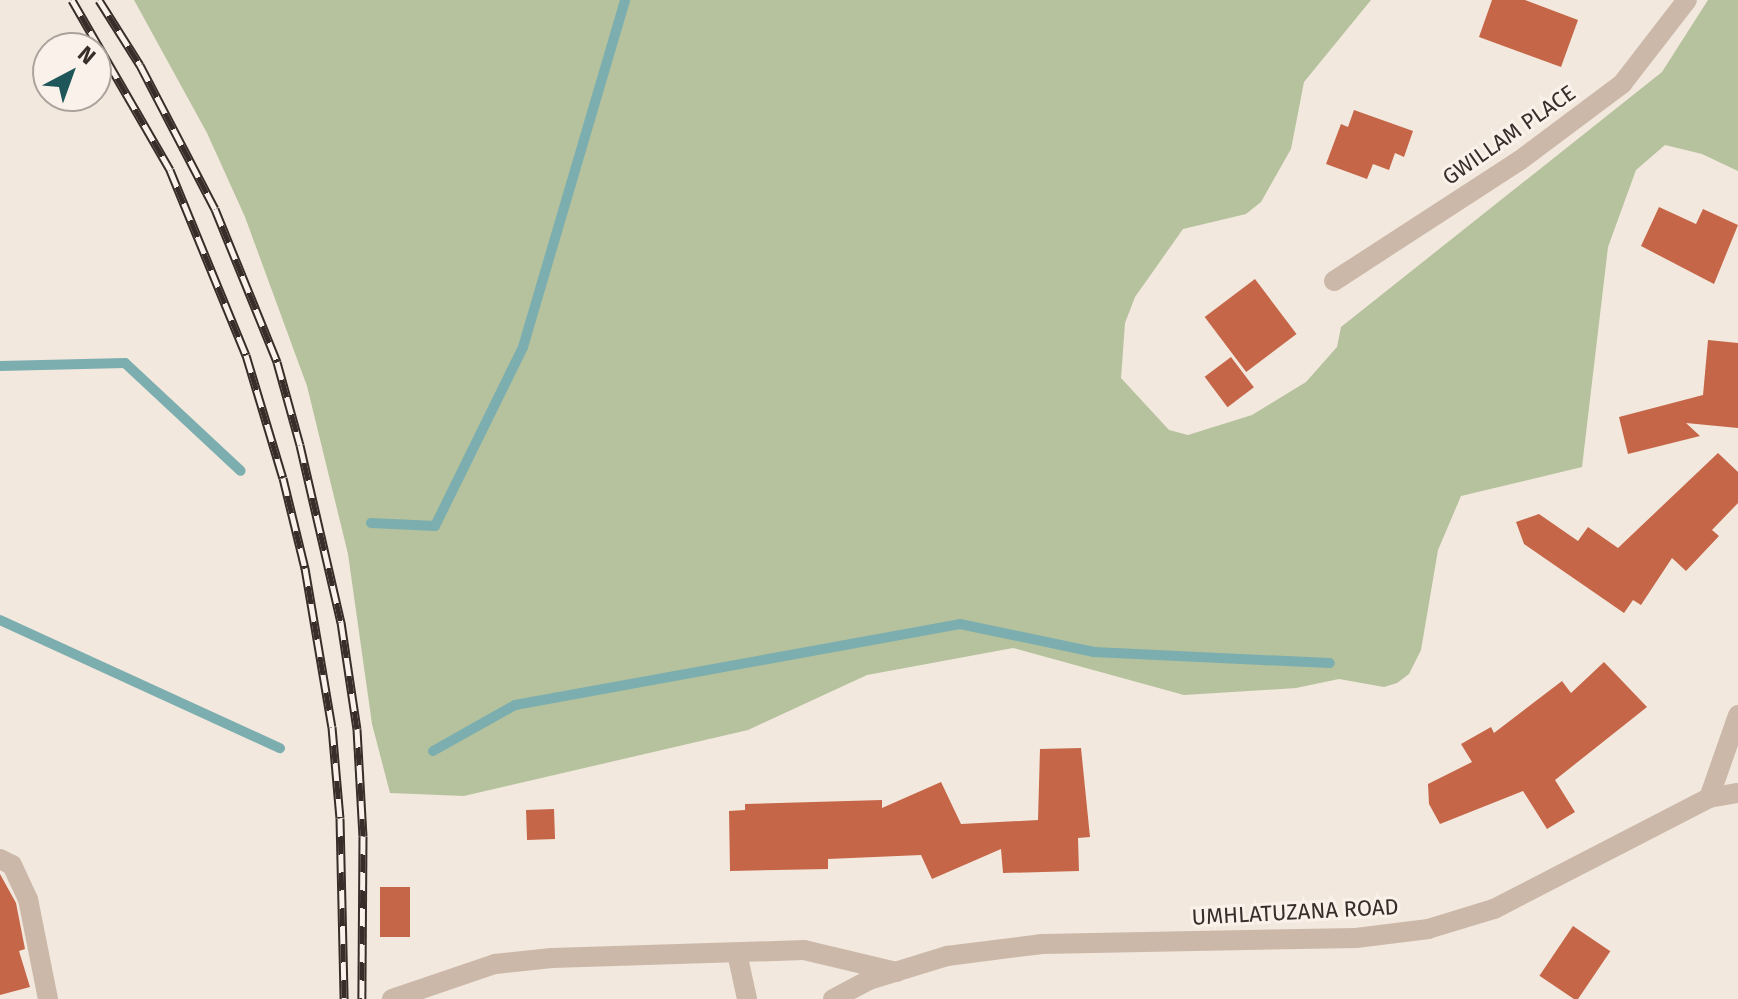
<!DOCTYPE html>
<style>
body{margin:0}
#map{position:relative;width:1738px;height:999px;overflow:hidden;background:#f2e8dd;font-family:"Fira Sans",sans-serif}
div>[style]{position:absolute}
.green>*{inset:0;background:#b5c29d}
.stream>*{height:10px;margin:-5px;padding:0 5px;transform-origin:5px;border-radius:5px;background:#7caeaf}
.building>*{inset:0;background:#c66648;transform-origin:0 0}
.service>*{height:20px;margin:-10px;padding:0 10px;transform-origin:10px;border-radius:10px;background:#cbb8a9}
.minor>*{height:20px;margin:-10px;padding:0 10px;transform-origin:10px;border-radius:10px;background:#cbb8a9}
.tertiary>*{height:20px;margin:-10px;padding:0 10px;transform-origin:10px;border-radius:10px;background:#cbb8a9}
.rail>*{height:9px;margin-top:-4.5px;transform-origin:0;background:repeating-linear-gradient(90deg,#faf2ea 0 18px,#382d29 0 36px);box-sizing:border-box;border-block:2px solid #382d29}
span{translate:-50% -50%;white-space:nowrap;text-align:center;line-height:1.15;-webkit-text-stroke:6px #faf2ea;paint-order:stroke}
.street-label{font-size:22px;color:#382d29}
.north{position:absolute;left:32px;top:32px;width:80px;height:80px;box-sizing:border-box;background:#faf2ea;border:2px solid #aca39d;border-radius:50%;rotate:41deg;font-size:22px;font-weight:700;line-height:32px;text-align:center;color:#382d29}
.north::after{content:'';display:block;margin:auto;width:28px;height:36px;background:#1e5659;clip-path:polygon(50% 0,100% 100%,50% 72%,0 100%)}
</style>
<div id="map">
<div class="green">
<i style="clip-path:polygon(134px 0,1371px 0,1304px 82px,1291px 149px,1261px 202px,1246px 214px,1183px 229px,1135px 297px,1125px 323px,1121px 378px,1169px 430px,1188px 435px,1252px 415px,1306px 382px,1337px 347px,1341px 327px,1662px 72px,1708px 0,1738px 0,1738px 171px,1702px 154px,1665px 145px,1636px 170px,1608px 247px,1582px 467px,1461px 496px,1438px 550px,1421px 650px,1409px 674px,1397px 683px,1384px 687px,1339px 679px,1296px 688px,1184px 695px,1013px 648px,867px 675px,748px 730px,464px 796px,390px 793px,372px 724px,348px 554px,307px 386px,245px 217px,207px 133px)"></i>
</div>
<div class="stream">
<i style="left:0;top:366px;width:125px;rotate:-1.4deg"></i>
<i style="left:125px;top:363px;width:158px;rotate:43deg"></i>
<i style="left:371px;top:523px;width:64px;rotate:2.7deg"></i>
<i style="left:435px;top:526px;width:199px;rotate:-63.8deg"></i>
<i style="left:523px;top:347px;width:362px;rotate:-73.6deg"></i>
<i style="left:0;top:620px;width:308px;rotate:24.6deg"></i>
<i style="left:433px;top:751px;width:94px;rotate:-29.3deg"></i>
<i style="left:515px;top:705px;width:452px;rotate:-10.3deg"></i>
<i style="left:960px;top:624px;width:137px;rotate:11.8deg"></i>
<i style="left:1094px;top:652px;width:236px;rotate:2.7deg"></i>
</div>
<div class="building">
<i style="clip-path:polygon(1492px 0,1525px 0,1578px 20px,1561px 67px,1479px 37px)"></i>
<i style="clip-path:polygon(1354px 110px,1413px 131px,1404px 157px,1395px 153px,1389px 170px,1373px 164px,1367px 179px,1326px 164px,1341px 124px,1348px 127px)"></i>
<i style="clip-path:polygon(1659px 207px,1696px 224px,1703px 209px,1738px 225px,1714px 284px,1641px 246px)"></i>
<i style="left:1255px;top:279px;width:69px;height:63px;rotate:53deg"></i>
<i style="clip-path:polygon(1708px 340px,1738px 343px,1738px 428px,1686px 423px,1700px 436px,1628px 454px,1619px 417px,1703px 395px)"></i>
<i style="left:1231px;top:357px;width:38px;height:33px;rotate:53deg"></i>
<i style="clip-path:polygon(1718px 453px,1738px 472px,1738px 503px,1712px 530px,1719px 536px,1686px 571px,1672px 558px,1641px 605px,1633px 600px,1624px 613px,1524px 544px,1516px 522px,1539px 514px,1578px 541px,1588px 527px,1618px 548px)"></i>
<i style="clip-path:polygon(1604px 662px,1647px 707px,1555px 780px,1575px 812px,1547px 829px,1523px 791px,1440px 824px,1429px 804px,1428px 784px,1472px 762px,1461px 744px,1491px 727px,1494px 733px,1562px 681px,1571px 693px)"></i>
<i style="clip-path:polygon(1081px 748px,1090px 837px,1078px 838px,1079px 871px,1003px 873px,1001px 849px,932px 879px,921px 855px,828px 859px,828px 869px,730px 871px,729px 811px,745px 810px,745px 804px,882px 800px,882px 808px,941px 782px,961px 824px,1038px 820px,1040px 749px)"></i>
<i style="left:554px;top:809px;width:30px;height:28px;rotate:88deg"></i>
<i style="clip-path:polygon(0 874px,16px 903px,25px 949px,19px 951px,30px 987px,0 995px)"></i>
<i style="left:380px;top:887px;width:30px;height:50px"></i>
<i style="left:1573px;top:926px;width:45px;height:60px;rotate:34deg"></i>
</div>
<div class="service">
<i style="left:0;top:859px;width:13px;rotate:27deg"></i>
<i style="left:12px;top:865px;width:38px;rotate:65deg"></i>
<i style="left:28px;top:899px;width:102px;rotate:78.7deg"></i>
<i style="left:737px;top:953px;width:47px;rotate:77.7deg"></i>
<i style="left:392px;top:999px;width:109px;rotate:-18.8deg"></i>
<i style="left:495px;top:964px;width:57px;rotate:-6deg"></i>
<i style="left:552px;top:958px;width:252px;rotate:-1.8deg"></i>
<i style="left:804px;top:950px;width:95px;rotate:13.4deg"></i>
</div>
<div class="minor">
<i style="left:1334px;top:281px;width:221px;rotate:-33deg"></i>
<i style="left:1519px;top:161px;width:129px;rotate:-36.8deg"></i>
<i style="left:1622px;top:84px;width:106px;rotate:-52.3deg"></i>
<i style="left:1709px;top:798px;width:29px;rotate:-10deg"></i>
</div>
<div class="tertiary">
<i style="left:833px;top:999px;width:41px;rotate:-27.8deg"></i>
<i style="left:869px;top:980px;width:82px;rotate:-17.1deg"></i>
<i style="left:947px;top:956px;width:96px;rotate:-7.2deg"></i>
<i style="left:1042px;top:944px;width:314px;rotate:-1.1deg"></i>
<i style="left:1356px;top:938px;width:73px;rotate:-7.1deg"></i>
<i style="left:1428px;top:929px;width:69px;rotate:-16.9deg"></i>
<i style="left:1494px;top:909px;width:242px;rotate:-27.3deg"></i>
<i style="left:1709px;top:798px;width:88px;rotate:-70.7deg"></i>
</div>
<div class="rail">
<i style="left:72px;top:0;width:196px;rotate:60deg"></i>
<i style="left:170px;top:170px;width:200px;rotate:67.7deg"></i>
<i style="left:246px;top:355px;width:128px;rotate:73.3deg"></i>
<i style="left:283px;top:478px;width:93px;rotate:76.3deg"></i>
<i style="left:305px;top:568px;width:161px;rotate:80.4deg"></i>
<i style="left:332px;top:727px;width:91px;rotate:85deg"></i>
<i style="left:340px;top:818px;width:181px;rotate:88.7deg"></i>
<i style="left:99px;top:0;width:77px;rotate:57.8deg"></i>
<i style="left:140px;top:65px;width:162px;rotate:62.5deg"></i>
<i style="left:215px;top:209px;width:165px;rotate:67.9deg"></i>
<i style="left:277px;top:362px;width:86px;rotate:74.5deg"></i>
<i style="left:300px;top:445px;width:182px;rotate:77deg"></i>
<i style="left:341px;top:622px;width:108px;rotate:81.5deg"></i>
<i style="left:357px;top:729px;width:107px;rotate:86.8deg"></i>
<i style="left:363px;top:836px;width:163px;rotate:90.4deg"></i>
</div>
<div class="street-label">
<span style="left:1509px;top:135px;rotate:-35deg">GWILLAM PLACE</span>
<span style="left:1295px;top:912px;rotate:-3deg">UMHLATUZANA ROAD</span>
</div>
<div class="north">N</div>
</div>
